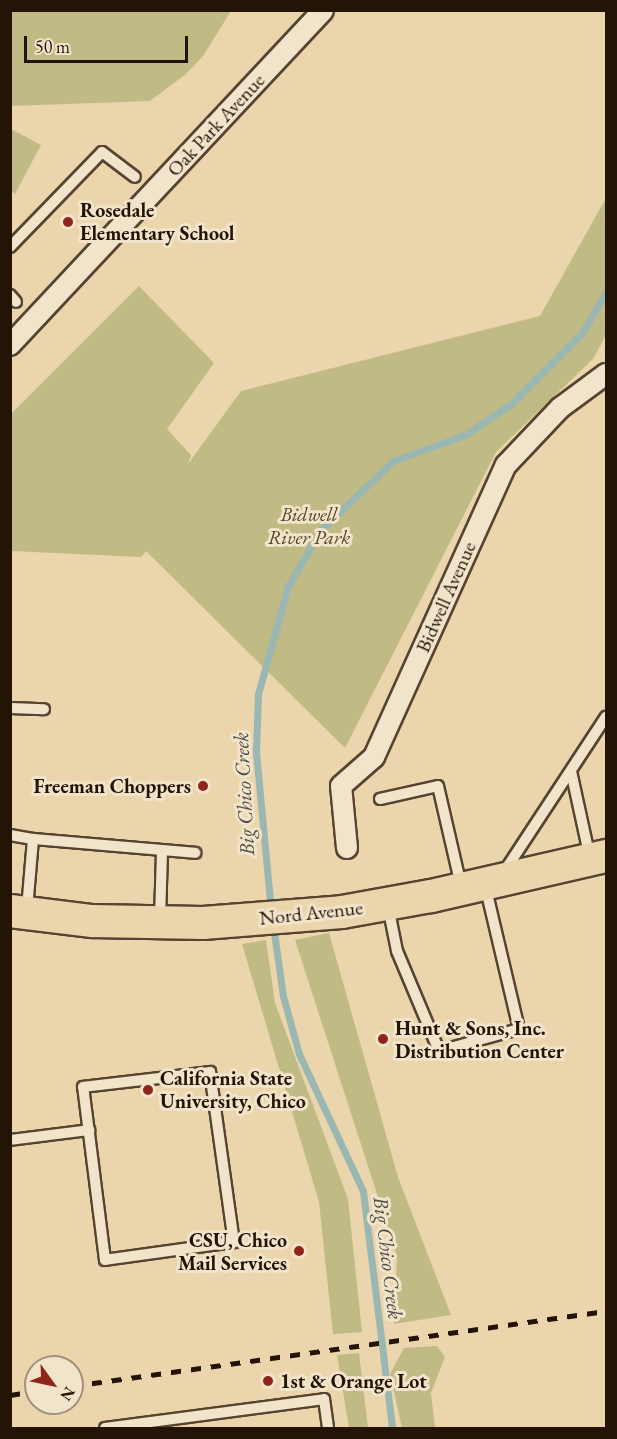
<!DOCTYPE html>
<style>
body{margin:0}
#map{position:relative;width:617px;height:1439px;overflow:hidden;background:#ebd5ad;font-family:"EB Garamond",serif}
div>[style]{position:absolute}
.green>*{inset:0;background:#c0bb84}
.stream>*{height:7px;margin:-3.5px;padding:0 3.5px;transform-origin:3.5px;border-radius:3.5px;background:#9ab7b2}
.roads{filter:drop-shadow(2px 0 #564430) drop-shadow(-2px 0 #564430) drop-shadow(0 2px #564430) drop-shadow(0 -2px #564430)}
.lane>*{height:10px;margin:-5px;padding:0 5px;transform-origin:5px;border-radius:5px;background:#f2e4ca}
.street>*{height:20px;margin:-10px;padding:0 10px;transform-origin:10px;border-radius:10px;background:#f2e4ca}
.primary>*{height:32px;margin:-16px;padding:0 16px;transform-origin:16px;border-radius:16px;background:#ebd5ad}
.rail>*{height:4.5px;margin-top:-2.25px;transform-origin:0;background:repeating-linear-gradient(90deg,#241406 0 10px,transparent 0 20px)}
.dots>*{width:16px;height:16px;translate:-50% -50%;box-sizing:border-box;border:3px solid #f2e4ca;border-radius:50%}
span{translate:-50% -50%;white-space:nowrap;text-align:center;line-height:1.15;-webkit-text-stroke:6px #f2e4ca;paint-order:stroke}
.street-label{font-size:20px;color:#241406}
.poi-label{font-size:20px;color:#241406;font-weight:700}
.left{translate:0 -50%;text-align:left}
.right{translate:-100% -50%;text-align:right}
.park-label{font-size:20px;color:#53462c;font-style:italic}
.water-label{font-size:21px;color:#4d4d42;font-style:italic}
.frame{position:absolute;inset:0;border:12px solid #241406;pointer-events:none}
.north{position:absolute;left:24px;top:1355px;width:60px;height:60px;box-sizing:border-box;background:#f2e4ca;border:2px solid #a0917c;border-radius:50%;rotate:123deg;font-size:16px;font-weight:700;line-height:24px;text-align:center;color:#241406}
.north::after{content:'';display:block;margin:auto;width:21px;height:27px;background:#8f2418;clip-path:polygon(50% 0,100% 100%,50% 72%,0 100%)}
.scale{position:absolute;left:24px;top:36px;width:164px;height:27px;box-sizing:border-box;border:3px solid #241406;border-top:0;padding-left:8px;font-size:18px;line-height:21px;white-space:nowrap;color:#241406;-webkit-text-stroke:4px #f2e4ca;paint-order:stroke}
</style>
<div id="map">
<div class="green">
<i style="clip-path:polygon(10px 11px,11px 10px,231px 11px,203px 56px,186px 74px,150px 101px,11px 106px)"></i>
<i style="clip-path:polygon(11px 129px,41px 145px,15px 194px,11px 191px)"></i>
<i style="clip-path:polygon(606px 198px,606px 335px,593px 359px,496px 452px,345px 748px,146px 551px,141px 557px,11px 551px,11px 414px,139px 286px,214px 363px,167px 429px,191px 455px,188px 464px,241px 391px,540px 316px)"></i>
<i style="clip-path:polygon(329px 933px,398px 1177px,451px 1315px,394px 1324px,397px 1256px,295px 940px)"></i>
<i style="clip-path:polygon(266px 940px,275px 1003px,348px 1199px,362px 1332px,333px 1334px,319px 1202px,242px 944px)"></i>
<i style="clip-path:polygon(437px 1346px,445px 1357px,431px 1393px,435px 1428px,402px 1428px,390px 1374px,404px 1348px)"></i>
<i style="clip-path:polygon(359px 1353px,368px 1428px,349px 1428px,337px 1355px)"></i>
</div>
<div class="stream">
<i style="left:271px;top:911px;width:161px;rotate:-95.4deg"></i>
<i style="left:256px;top:751px;width:57px;rotate:-88deg"></i>
<i style="left:258px;top:694px;width:112px;rotate:-74.5deg"></i>
<i style="left:288px;top:586px;width:65px;rotate:-59.5deg"></i>
<i style="left:321px;top:530px;width:100px;rotate:-43.8deg"></i>
<i style="left:393px;top:461px;width:77px;rotate:-19.9deg"></i>
<i style="left:465px;top:435px;width:55px;rotate:-34deg"></i>
<i style="left:511px;top:404px;width:100px;rotate:-45deg"></i>
<i style="left:582px;top:333px;width:48px;rotate:-59.7deg"></i>
<i style="left:273px;top:925px;width:72px;rotate:82deg"></i>
<i style="left:283px;top:996px;width:60px;rotate:74.6deg"></i>
<i style="left:299px;top:1054px;width:151px;rotate:65deg"></i>
<i style="left:363px;top:1191px;width:239px;rotate:83deg"></i>
</div>
<div class="roads">
<div class="lane">
<i style="left:10px;top:247px;width:132px;rotate:-45.9deg"></i>
<i style="left:102px;top:152px;width:41px;rotate:37.1deg"></i>
<i style="left:10px;top:295px;width:9px;rotate:49deg"></i>
<i style="left:10px;top:708px;width:34px;rotate:2deg"></i>
<i style="left:571px;top:771px;width:89px;rotate:77.7deg"></i>
<i style="left:380px;top:799px;width:59px;rotate:-12.6deg"></i>
<i style="left:438px;top:786px;width:103px;rotate:77deg"></i>
<i style="left:10px;top:835px;width:23px;rotate:10deg"></i>
<i style="left:504px;top:872px;width:186px;rotate:-56.7deg"></i>
<i style="left:388px;top:906px;width:46px;rotate:78.7deg"></i>
<i style="left:397px;top:951px;width:108px;rotate:67.2deg"></i>
<i style="left:439px;top:1051px;width:83px;rotate:-15.4deg"></i>
<i style="left:519px;top:1029px;width:148px;rotate:-103.3deg"></i>
<i style="left:27px;top:909px;width:70px;rotate:-85.1deg"></i>
<i style="left:33px;top:839px;width:163px;rotate:4.9deg"></i>
<i style="left:160px;top:919px;width:68px;rotate:-88.3deg"></i>
<i style="left:210px;top:1072px;width:172px;rotate:82deg"></i>
<i style="left:234px;top:1242px;width:130px;rotate:172.1deg"></i>
<i style="left:105px;top:1260px;width:174px;rotate:-97.2deg"></i>
<i style="left:83px;top:1087px;width:128px;rotate:-6.7deg"></i>
<i style="left:10px;top:1140px;width:80px;rotate:-7.2deg"></i>
<i style="left:105px;top:1428px;width:221px;rotate:-7.5deg"></i>
<i style="left:324px;top:1399px;width:29px;rotate:82deg"></i>
</div>
<div class="street">
<i style="left:10px;top:345px;width:458px;rotate:-46.9deg"></i>
<i style="left:347px;top:848px;width:62px;rotate:-95.5deg"></i>
<i style="left:341px;top:786px;width:44px;rotate:-41.3deg"></i>
<i style="left:374px;top:757px;width:320px;rotate:-65.7deg"></i>
<i style="left:506px;top:465px;width:79px;rotate:-46.5deg"></i>
<i style="left:560px;top:408px;width:57px;rotate:-36.5deg"></i>
</div>
<div class="primary">
<i style="left:10px;top:911px;width:83px;rotate:7deg"></i>
<i style="left:92px;top:921px;width:111px;rotate:1deg"></i>
<i style="left:203px;top:923px;width:139px;rotate:-4.5deg"></i>
<i style="left:342px;top:912px;width:90px;rotate:-10.2deg"></i>
<i style="left:431px;top:896px;width:180px;rotate:-12.9deg"></i>
</div>
</div>
<div class="rail">
<i style="left:72px;top:1386px;width:539px;rotate:-7.99deg"></i>
<i style="left:10px;top:1395px;width:26px;rotate:-9deg"></i>
</div>
<div class="dots">
<i style="left:68px;top:222px;background:#8f2418"></i>
<i style="left:203px;top:786px;background:#8f2418"></i>
<i style="left:383px;top:1039px;background:#8f2418"></i>
<i style="left:148px;top:1090px;background:#8f2418"></i>
<i style="left:299px;top:1251px;background:#8f2418"></i>
<i style="left:268px;top:1381px;background:#8f2418"></i>
</div>
<div class="street-label">
<span style="left:216px;top:125px;rotate:-47deg">Oak Park Avenue</span>
<span style="left:446px;top:597px;rotate:-66deg">Bidwell Avenue</span>
<span style="left:311px;top:913px;rotate:-6deg">Nord Avenue</span>
</div>
<div class="poi-label">
<span class="left" style="left:80px;top:222px">Rosedale<br>Elementary School</span>
<span class="right" style="left:191px;top:786px">Freeman Choppers</span>
<span class="left" style="left:395px;top:1040px">Hunt &amp; Sons, Inc.<br>Distribution Center</span>
<span class="left" style="left:160px;top:1090px">California State<br>University, Chico</span>
<span class="right" style="left:287px;top:1252px">CSU, Chico<br>Mail Services</span>
<span class="left" style="left:280px;top:1381px">1st &amp; Orange Lot</span>
</div>
<div class="park-label">
<span style="left:309px;top:526px">Bidwell<br>River Park</span>
</div>
<div class="water-label">
<span style="left:244px;top:794px;rotate:-93deg">Big Chico Creek</span>
<span style="left:388px;top:1258px;rotate:83deg">Big Chico Creek</span>
</div>
<div class="frame"></div>
<div class="north">N</div>
<div class="scale">50 m</div>
</div>
